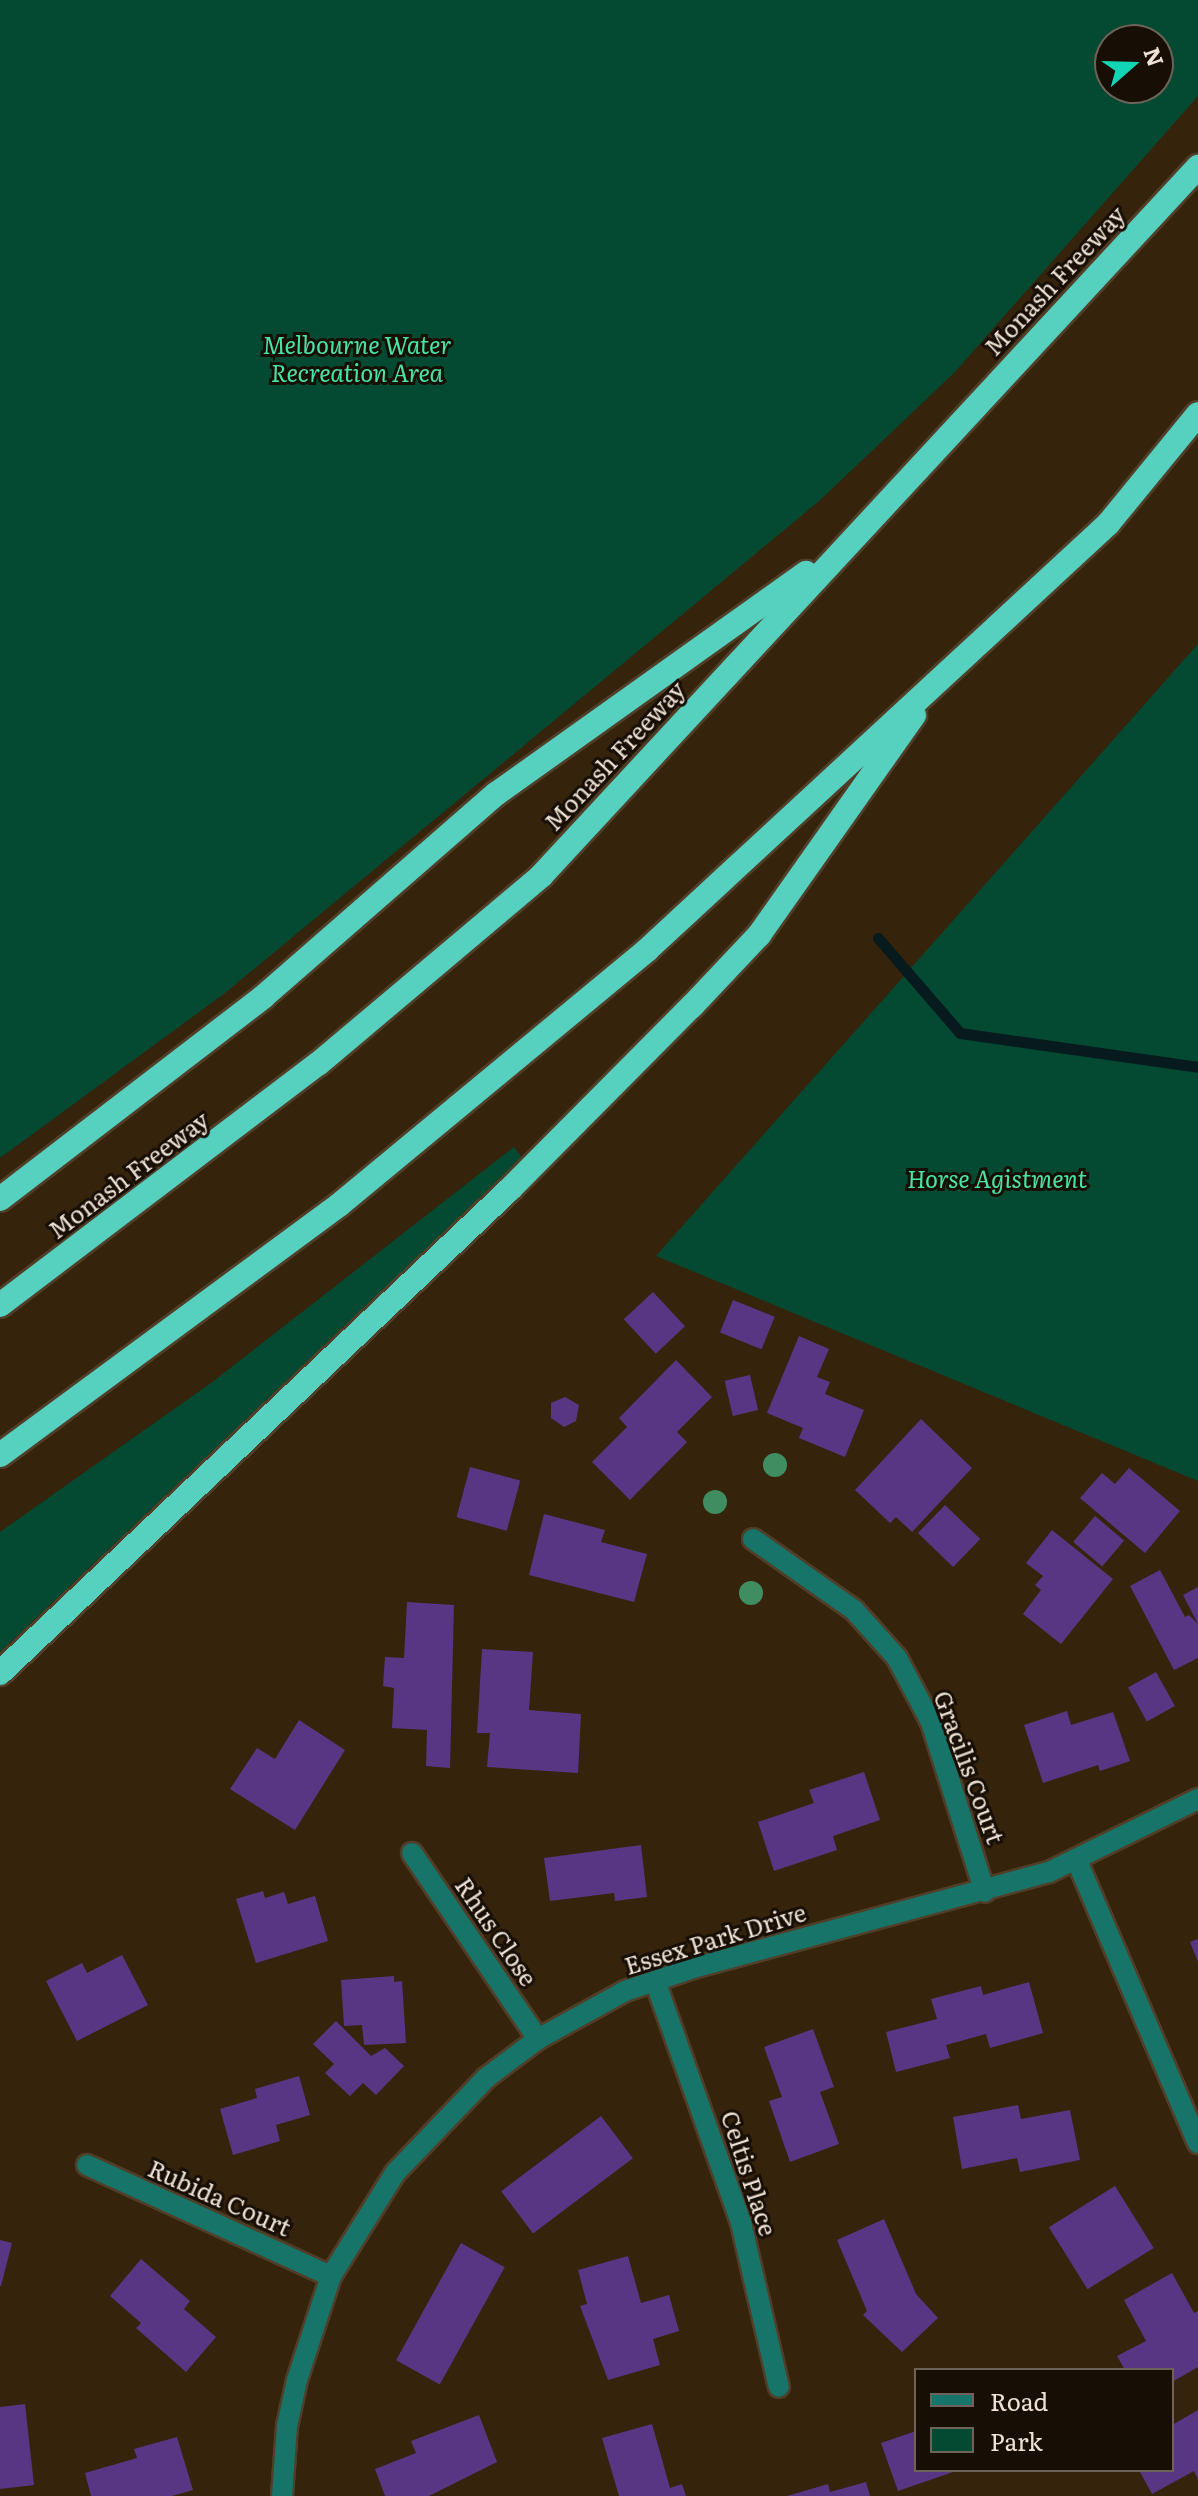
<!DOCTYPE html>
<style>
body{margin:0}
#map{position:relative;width:1198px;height:2496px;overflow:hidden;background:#36230c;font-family:Literata,serif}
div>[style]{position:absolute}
.green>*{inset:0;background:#044a32}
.stream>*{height:11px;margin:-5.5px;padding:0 5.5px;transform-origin:5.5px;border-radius:5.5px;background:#071a1d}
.building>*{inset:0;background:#593683;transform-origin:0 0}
.roads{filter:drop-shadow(2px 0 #503e28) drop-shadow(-2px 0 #503e28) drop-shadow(0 2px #503e28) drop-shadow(0 -2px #503e28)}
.minor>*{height:20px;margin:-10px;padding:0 10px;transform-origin:10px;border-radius:10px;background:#177469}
.highway>*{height:24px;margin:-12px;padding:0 12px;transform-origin:12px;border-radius:12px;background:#56d0bf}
.trees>*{width:24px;height:24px;margin:-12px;border-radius:50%;background:#408d61}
span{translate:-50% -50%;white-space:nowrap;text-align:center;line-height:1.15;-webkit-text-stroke:6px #170e06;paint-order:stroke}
.street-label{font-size:24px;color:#efe2d5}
.park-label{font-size:24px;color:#48e3a6;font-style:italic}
.legend{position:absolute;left:914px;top:2368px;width:260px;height:104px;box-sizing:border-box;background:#170e06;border:2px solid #6d6359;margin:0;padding:10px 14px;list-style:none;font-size:24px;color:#efe2d5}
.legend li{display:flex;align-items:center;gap:16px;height:40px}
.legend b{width:40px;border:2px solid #6d6359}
.north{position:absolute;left:1094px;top:24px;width:80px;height:80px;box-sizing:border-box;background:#170e06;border:2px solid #6d6359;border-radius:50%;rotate:70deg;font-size:22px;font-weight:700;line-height:32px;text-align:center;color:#efe2d5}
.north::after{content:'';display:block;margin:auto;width:28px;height:36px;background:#11d5b4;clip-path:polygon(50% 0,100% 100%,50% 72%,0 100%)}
</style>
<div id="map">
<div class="green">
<i style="clip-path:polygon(evenodd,0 0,1198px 0,1198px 96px,954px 373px,818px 502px,225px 993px,0 1158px,0 0,1110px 40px,1158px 40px,1158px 88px,1110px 88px,1110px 40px)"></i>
<i style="clip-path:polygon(1198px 644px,1198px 1481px,656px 1256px)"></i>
<i style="clip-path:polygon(514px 1147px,522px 1158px,0 1652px,0 1532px,211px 1383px)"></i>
</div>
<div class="stream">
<i style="left:878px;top:938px;width:125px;rotate:49.2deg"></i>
<i style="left:960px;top:1033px;width:240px;rotate:8.1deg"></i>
</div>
<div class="building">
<i style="left:653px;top:1292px;width:47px;height:40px;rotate:47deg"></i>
<i style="left:733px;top:1300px;width:45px;height:35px;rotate:22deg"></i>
<i style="clip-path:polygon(799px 1336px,829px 1349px,817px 1377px,830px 1382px,825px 1394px,864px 1410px,845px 1457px,799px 1438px,803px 1428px,767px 1413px)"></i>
<i style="clip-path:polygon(676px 1360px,712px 1397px,677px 1432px,687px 1442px,630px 1500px,592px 1462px,627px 1427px,619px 1418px)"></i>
<i style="left:750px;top:1375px;width:36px;height:26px;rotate:77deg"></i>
<i style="clip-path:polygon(565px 1397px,579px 1405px,576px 1421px,564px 1427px,551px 1418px,551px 1403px)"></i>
<i style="clip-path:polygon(921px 1419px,972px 1468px,912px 1532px,896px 1517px,890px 1523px,855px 1490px)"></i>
<i style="left:470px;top:1467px;width:52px;height:52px;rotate:15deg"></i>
<i style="clip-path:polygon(1129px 1468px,1180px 1511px,1145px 1553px,1080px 1498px,1102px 1473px,1115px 1484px)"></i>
<i style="left:945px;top:1505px;width:49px;height:39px;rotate:44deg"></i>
<i style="clip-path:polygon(544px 1514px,605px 1530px,601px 1542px,647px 1554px,634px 1602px,529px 1575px)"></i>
<i style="left:1095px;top:1516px;width:38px;height:34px;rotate:40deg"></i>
<i style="clip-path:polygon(1052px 1530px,1113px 1579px,1061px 1644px,1023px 1614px,1041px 1590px,1035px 1585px,1043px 1576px,1026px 1563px)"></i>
<i style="clip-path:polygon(1160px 1570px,1185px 1617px,1189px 1615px,1198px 1624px,1198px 1658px,1174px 1670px,1130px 1586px)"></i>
<i style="clip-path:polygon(1198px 1587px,1198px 1624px,1183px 1595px)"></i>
<i style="clip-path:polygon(407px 1602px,454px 1605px,450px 1768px,426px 1766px,427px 1730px,392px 1728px,394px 1688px,383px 1686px,385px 1657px,404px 1658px)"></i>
<i style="clip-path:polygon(482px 1649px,533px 1652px,529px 1710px,581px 1714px,578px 1773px,487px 1767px,490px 1733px,477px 1733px)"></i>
<i style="left:1156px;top:1672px;width:39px;height:32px;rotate:61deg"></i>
<i style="clip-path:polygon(1067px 1711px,1071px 1725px,1113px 1712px,1130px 1761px,1100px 1771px,1098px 1765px,1043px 1783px,1024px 1725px)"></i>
<i style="clip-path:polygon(299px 1720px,345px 1750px,295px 1830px,230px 1789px,257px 1748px,275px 1759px)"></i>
<i style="clip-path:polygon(864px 1772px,880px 1820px,833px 1836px,837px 1850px,774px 1871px,758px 1822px,814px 1803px,809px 1790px)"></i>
<i style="clip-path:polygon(641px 1845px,647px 1897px,615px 1901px,614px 1893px,550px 1901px,544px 1858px)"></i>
<i style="clip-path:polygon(263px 1891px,265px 1898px,284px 1892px,288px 1904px,315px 1896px,328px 1941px,256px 1963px,236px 1899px)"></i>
<i style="clip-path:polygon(1198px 1939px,1198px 1962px,1190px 1942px)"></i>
<i style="clip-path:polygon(122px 1955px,148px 2005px,77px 2041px,46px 1981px,82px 1963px,87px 1973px)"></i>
<i style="clip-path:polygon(394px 1976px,394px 1982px,402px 1981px,406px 2043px,364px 2045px,362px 2025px,344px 2026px,341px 1980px)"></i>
<i style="clip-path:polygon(1029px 1982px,1043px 2033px,990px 2048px,986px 2034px,946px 2045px,950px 2058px,896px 2072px,886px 2032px,937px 2019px,931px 1999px,981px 1986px,983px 1995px)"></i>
<i style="clip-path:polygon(336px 2021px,371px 2056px,385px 2048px,404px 2066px,376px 2095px,363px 2083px,350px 2096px,325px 2073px,334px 2064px,313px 2044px)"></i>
<i style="clip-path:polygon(813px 2029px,834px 2087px,820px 2092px,839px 2144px,790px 2162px,769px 2101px,782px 2097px,764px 2047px)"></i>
<i style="clip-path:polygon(299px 2076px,310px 2115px,276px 2125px,280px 2141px,233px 2155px,220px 2109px,257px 2098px,255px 2089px)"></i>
<i style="clip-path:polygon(1018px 2105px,1021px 2119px,1070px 2110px,1080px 2160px,1020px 2172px,1017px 2158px,962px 2169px,953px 2117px)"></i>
<i style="left:601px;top:2116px;width:53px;height:125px;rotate:53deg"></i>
<i style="left:1115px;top:2186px;width:73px;height:78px;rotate:58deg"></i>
<i style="clip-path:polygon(884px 2219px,916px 2294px,938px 2318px,902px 2352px,863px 2315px,867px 2311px,837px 2240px)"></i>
<i style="clip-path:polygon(0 2240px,12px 2243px,1px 2286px,0 2286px)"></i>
<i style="left:461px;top:2243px;width:50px;height:134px;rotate:29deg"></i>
<i style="clip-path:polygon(628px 2256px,641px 2303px,669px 2295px,679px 2331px,653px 2339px,660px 2365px,608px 2380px,580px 2306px,587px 2304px,578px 2270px)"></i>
<i style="clip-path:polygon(141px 2259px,190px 2301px,184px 2309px,216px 2337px,186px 2372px,136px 2328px,141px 2323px,110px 2296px)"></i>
<i style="clip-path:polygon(1172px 2273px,1194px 2313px,1198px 2311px,1198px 2367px,1172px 2382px,1172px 2370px,1125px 2370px,1117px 2356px,1146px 2341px,1124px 2300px)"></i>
<i style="clip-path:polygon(25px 2404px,34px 2485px,0 2489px,0 2407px)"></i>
<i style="clip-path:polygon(1198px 2410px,1198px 2480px,1194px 2471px,1152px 2494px,1139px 2470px,1172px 2470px,1172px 2425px)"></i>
<i style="clip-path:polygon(479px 2415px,497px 2462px,429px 2496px,385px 2496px,375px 2469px,416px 2453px,411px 2441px)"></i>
<i style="clip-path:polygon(652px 2424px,670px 2488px,682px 2484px,686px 2496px,619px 2496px,602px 2438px)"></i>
<i style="clip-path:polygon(916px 2431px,916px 2470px,953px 2472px,898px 2491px,881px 2443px)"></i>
<i style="clip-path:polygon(177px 2437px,193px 2490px,172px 2496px,91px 2496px,85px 2473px,137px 2458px,134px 2449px)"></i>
<i style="clip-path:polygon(866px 2482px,870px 2496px,787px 2496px,828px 2484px,830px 2492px)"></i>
</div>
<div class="roads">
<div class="minor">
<i style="left:753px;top:1539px;width:123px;rotate:35.1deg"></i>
<i style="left:854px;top:1610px;width:64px;rotate:48.1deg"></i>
<i style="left:897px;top:1658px;width:72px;rotate:62deg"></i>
<i style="left:931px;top:1722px;width:178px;rotate:72.4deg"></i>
<i style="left:412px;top:1853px;width:225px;rotate:55.9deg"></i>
<i style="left:1077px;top:1861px;width:307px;rotate:66.8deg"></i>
<i style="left:655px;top:1981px;width:257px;rotate:70.4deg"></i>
<i style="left:741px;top:2223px;width:168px;rotate:77deg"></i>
<i style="left:87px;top:2165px;width:268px;rotate:24.5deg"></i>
<i style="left:282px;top:2496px;width:70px;rotate:-85.9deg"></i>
<i style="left:287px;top:2426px;width:47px;rotate:-77.7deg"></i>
<i style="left:297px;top:2380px;width:109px;rotate:-71.9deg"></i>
<i style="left:331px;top:2276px;width:121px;rotate:-58.1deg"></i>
<i style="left:395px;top:2173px;width:132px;rotate:-46.2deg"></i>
<i style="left:486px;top:2078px;width:65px;rotate:-36.9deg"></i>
<i style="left:538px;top:2039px;width:99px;rotate:-28.9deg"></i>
<i style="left:625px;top:1991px;width:72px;rotate:-18.7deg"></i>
<i style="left:693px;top:1968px;width:369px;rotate:-15.1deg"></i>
<i style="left:1049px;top:1872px;width:166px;rotate:-26.1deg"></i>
</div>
<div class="highway">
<i style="left:0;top:1199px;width:332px;rotate:-37.5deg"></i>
<i style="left:263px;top:997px;width:309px;rotate:-41.1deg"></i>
<i style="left:496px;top:794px;width:381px;rotate:-35.5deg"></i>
<i style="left:0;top:1305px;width:399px;rotate:-37.2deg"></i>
<i style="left:318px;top:1064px;width:292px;rotate:-40.1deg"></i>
<i style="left:541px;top:876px;width:967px;rotate:-47.18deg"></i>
<i style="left:0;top:1455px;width:421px;rotate:-36.4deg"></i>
<i style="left:339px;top:1205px;width:400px;rotate:-39.6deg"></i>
<i style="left:647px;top:950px;width:628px;rotate:-42.74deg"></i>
<i style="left:1108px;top:524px;width:142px;rotate:-50.7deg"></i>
<i style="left:0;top:1673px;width:703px;rotate:-43.5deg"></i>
<i style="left:510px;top:1189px;width:258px;rotate:-45.2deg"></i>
<i style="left:692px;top:1006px;width:98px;rotate:-46.7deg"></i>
<i style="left:759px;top:935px;width:269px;rotate:-54.8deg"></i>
</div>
</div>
<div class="trees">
<i style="left:775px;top:1465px"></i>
<i style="left:715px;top:1502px"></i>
<i style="left:751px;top:1593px"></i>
</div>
<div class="street-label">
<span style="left:1054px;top:280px;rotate:-47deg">Monash Freeway</span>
<span style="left:614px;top:755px;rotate:-47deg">Monash Freeway</span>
<span style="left:128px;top:1174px;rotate:-37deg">Monash Freeway</span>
<span style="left:970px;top:1767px;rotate:70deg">Gracilis Court</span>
<span style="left:497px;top:1931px;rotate:56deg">Rhus Close</span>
<span style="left:715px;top:1938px;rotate:-17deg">Essex Park Drive</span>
<span style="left:750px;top:2173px;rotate:72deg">Celtis Place</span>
<span style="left:220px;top:2197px;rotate:24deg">Rubida Court</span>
</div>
<div class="park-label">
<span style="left:357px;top:358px">Melbourne Water<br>Recreation Area</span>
<span style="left:997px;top:1178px">Horse Agistment</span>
</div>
<ul class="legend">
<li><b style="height:10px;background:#177469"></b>Road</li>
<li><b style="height:22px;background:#044a32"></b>Park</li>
</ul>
<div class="north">N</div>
</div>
